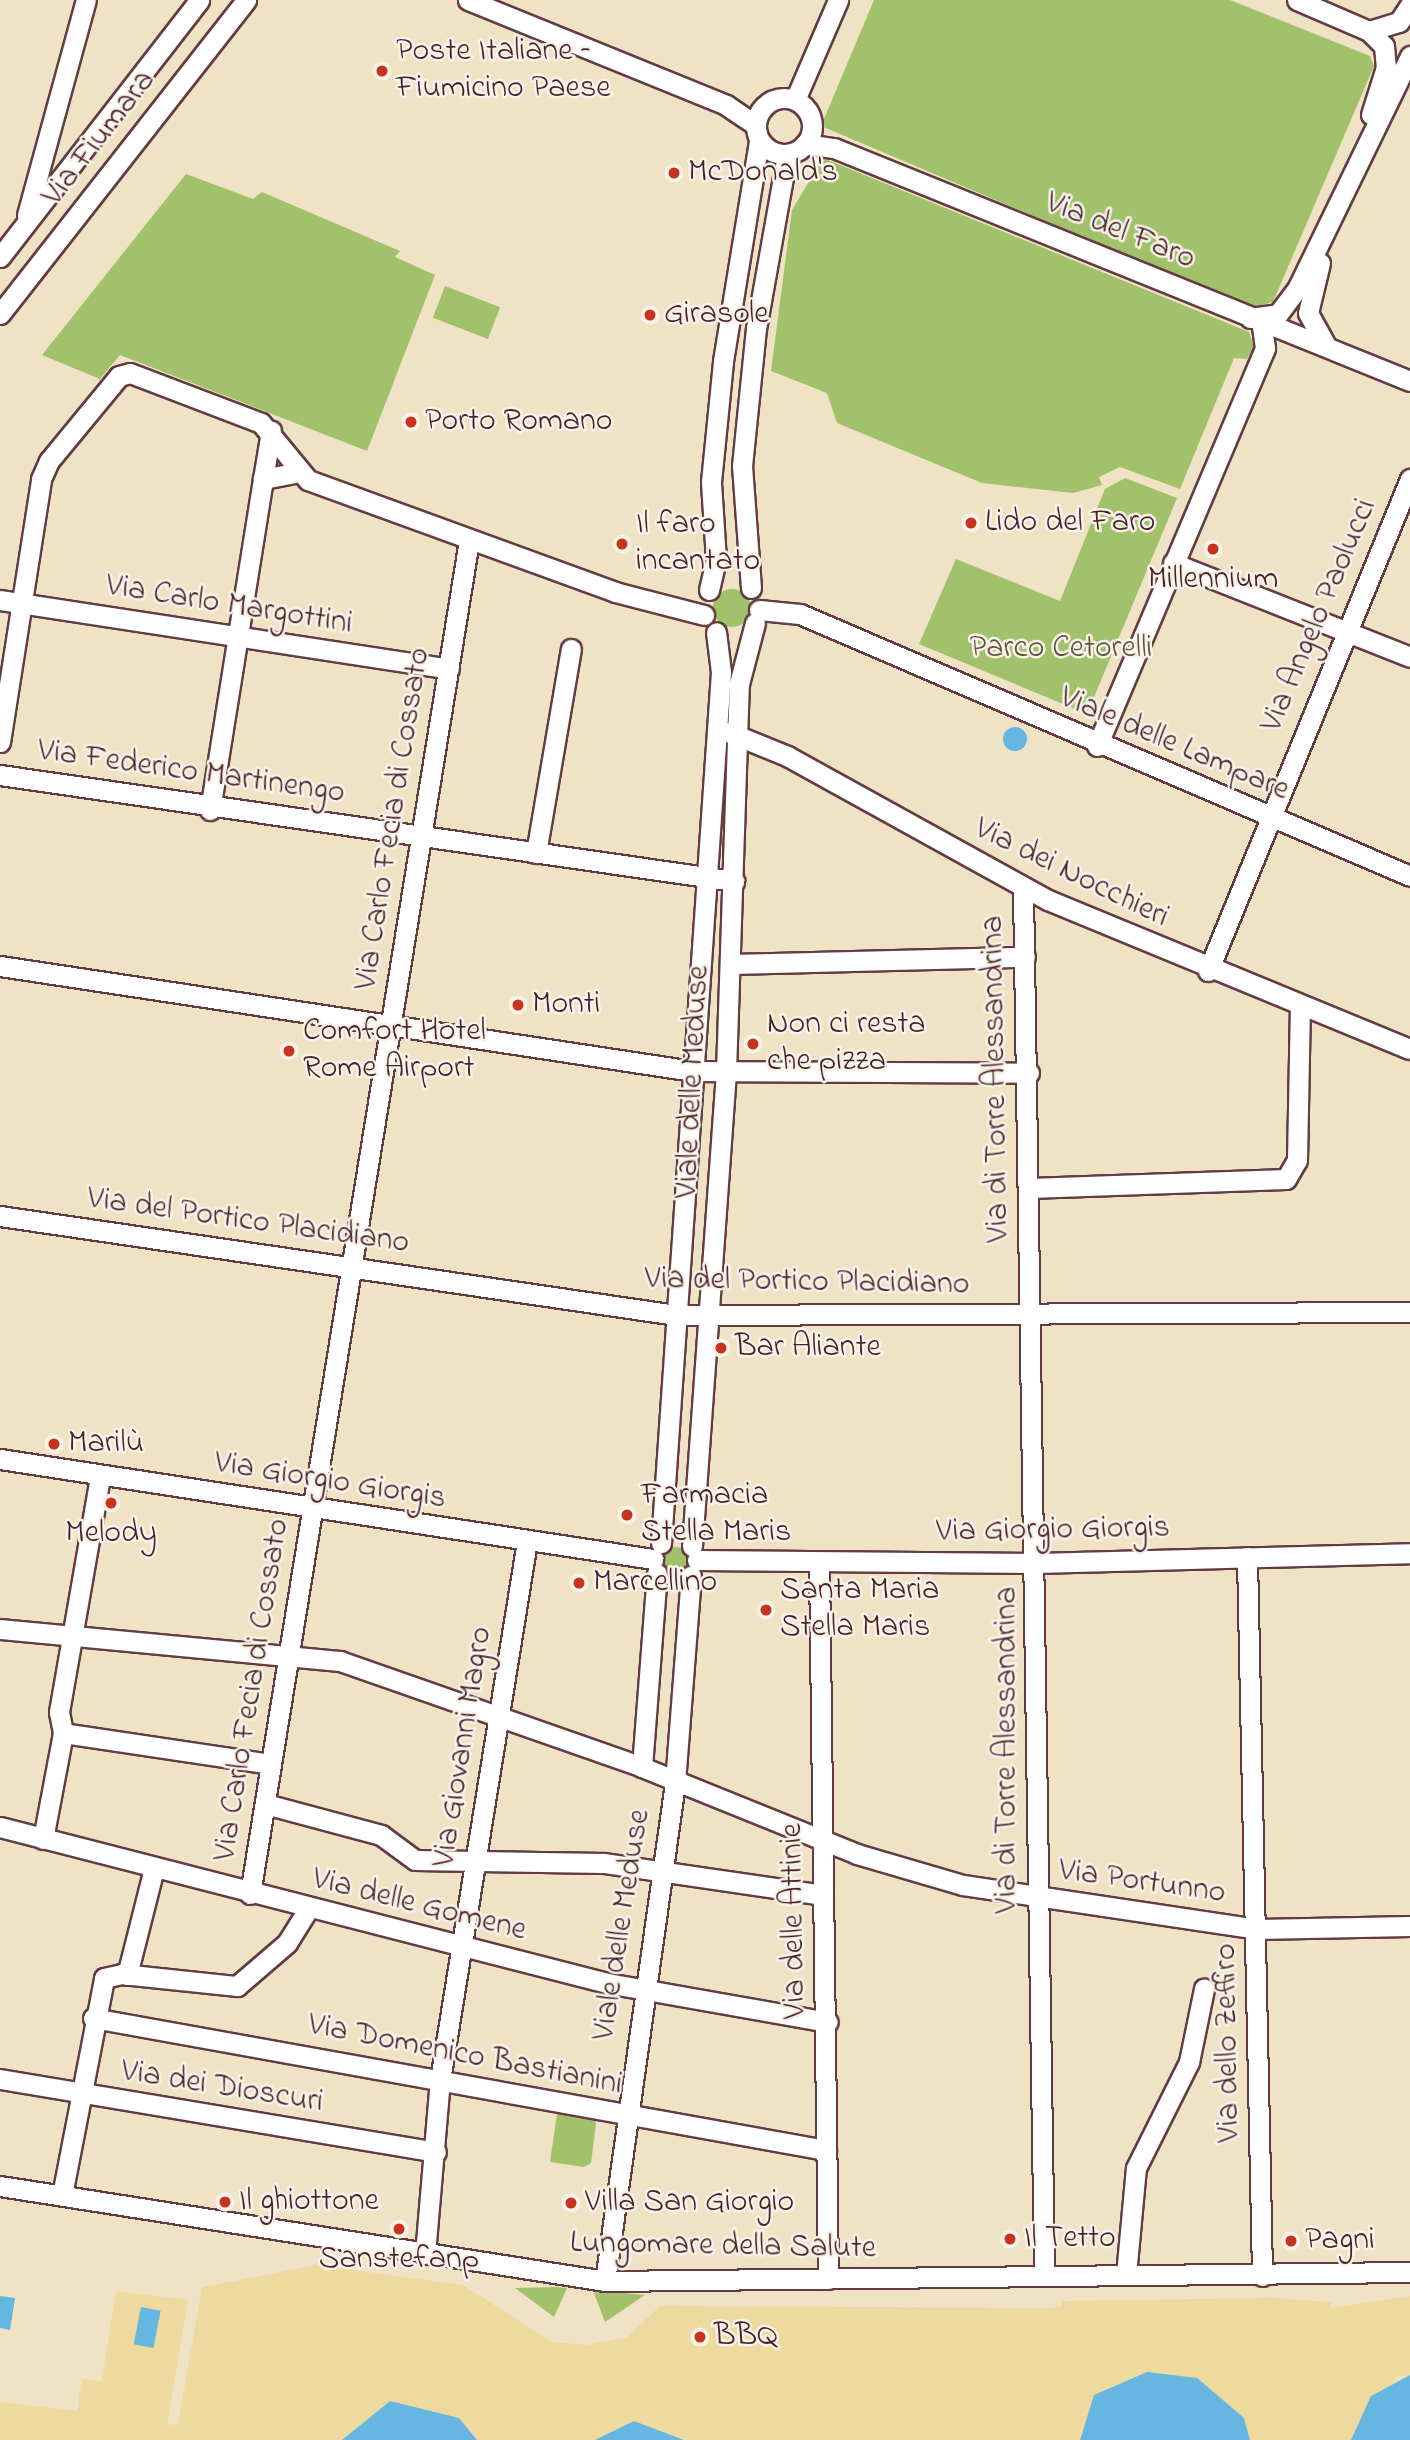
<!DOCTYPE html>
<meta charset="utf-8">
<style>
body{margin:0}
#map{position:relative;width:1410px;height:2440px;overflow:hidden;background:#efe2c5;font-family:"Indie Flower",sans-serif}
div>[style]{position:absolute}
.green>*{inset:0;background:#a1c26b;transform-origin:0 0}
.round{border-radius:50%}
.sand>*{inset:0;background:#eeda9e}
.water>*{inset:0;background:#65b6e0;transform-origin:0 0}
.roads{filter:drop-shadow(2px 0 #633c42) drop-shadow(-2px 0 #633c42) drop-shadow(0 2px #633c42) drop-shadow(0 -2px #633c42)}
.minor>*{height:19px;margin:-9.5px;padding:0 9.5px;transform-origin:9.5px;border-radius:9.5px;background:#fff}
.minor>.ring{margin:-9.5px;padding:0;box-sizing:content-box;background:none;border:19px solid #fff;border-radius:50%}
.dots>*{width:19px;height:19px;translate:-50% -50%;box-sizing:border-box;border:4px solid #f7f3e8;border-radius:50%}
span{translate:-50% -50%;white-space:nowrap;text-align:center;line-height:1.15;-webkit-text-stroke:5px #f7f3e8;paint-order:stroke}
.poi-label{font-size:32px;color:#4a1f2b}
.left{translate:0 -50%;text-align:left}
.street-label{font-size:32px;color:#4a1f2b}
.park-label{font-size:32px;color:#64503e}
</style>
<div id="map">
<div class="green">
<i style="clip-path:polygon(874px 0,1230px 0,1370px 56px,1374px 66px,1273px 302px,1251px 308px,821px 126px)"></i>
<i style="clip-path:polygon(823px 158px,1249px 332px,1254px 347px,1247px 359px,1234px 358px,1180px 489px,1120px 467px,1099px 477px,1102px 485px,1073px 493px,982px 483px,837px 423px,827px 393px,771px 371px,792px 210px)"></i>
<i style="clip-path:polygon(186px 174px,253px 199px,262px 192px,400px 251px,395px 257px,435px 275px,367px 451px,120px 355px,100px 379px,42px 355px)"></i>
<i style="left:445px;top:286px;width:59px;height:34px;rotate:21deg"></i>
<i style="clip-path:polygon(1125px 478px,1177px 498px,1087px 714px,919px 644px,956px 559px,1060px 601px,1105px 489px)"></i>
<i class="round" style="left:713px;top:589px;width:38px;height:38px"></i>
<i class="round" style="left:661px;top:1547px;width:28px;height:28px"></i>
<i style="clip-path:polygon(558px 2107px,597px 2115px,591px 2163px,584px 2167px,550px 2162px)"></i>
<i style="clip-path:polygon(515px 2288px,557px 2287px,567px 2288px,554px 2317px)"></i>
<i style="clip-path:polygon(594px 2293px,603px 2291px,645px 2295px,605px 2322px)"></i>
</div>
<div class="sand">
<i style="clip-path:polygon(317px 2265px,463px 2285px,552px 2342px,588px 2345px,627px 2337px,660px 2306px,1046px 2308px,1061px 2307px,1063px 2301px,1274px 2298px,1331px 2302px,1331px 2308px,1410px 2296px,1410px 2375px,1397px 2377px,1351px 2440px,1250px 2440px,1244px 2418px,1081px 2431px,1080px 2440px,684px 2440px,634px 2421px,595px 2440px,477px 2440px,459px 2418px,390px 2401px,342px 2440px,0 2440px,0 2402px,77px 2411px,82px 2379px,102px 2381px,116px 2291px,188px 2300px,167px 2424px,178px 2425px,202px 2287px)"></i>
</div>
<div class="water">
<i class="round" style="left:1003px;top:727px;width:24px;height:24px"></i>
<i style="clip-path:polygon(0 2296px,15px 2298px,10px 2330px,0 2328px)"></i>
<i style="left:141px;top:2307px;width:20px;height:38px;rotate:11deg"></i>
<i style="clip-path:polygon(1147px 2372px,1197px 2378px,1244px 2418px,1250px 2440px,1080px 2440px,1094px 2395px)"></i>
<i style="clip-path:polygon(1410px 2375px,1410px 2440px,1351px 2440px,1371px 2396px)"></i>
<i style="clip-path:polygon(390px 2401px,459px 2418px,477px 2440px,342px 2440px)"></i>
<i style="clip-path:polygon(634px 2421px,684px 2440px,595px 2440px)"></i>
</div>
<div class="roads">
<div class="minor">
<i style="left:468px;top:0;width:279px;rotate:22.1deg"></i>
<i style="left:726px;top:105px;width:36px;rotate:34deg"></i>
<i style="left:1297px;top:0;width:78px;rotate:23.3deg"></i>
<i style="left:1369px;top:31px;width:21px;rotate:45deg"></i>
<i style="left:1384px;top:46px;width:21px;rotate:85deg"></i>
<i style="left:1386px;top:67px;width:50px;rotate:107.4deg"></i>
<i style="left:1369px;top:31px;width:31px;rotate:-17deg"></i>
<i style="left:1399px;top:22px;width:20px;rotate:-57deg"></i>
<i class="ring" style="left:756px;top:98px;width:37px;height:37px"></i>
<i style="left:795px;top:100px;width:109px;rotate:-66.7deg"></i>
<i style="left:805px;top:144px;width:29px;rotate:8deg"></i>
<i style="left:834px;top:148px;width:621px;rotate:22.02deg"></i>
<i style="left:27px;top:215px;width:223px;rotate:-74.7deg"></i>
<i style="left:0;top:257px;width:325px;rotate:-52.2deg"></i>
<i style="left:1320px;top:263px;width:51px;rotate:103.5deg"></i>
<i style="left:1308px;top:313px;width:38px;rotate:61deg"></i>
<i style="left:0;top:314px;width:399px;rotate:-51.9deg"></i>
<i style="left:1250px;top:318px;width:28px;rotate:-8deg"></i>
<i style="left:1278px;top:314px;width:34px;rotate:-53deg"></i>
<i style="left:1298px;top:287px;width:257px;rotate:-64.1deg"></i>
<i style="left:263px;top:479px;width:49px;rotate:-80.5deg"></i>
<i style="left:1173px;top:563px;width:255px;rotate:21.6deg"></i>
<i style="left:751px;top:588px;width:122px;rotate:-94.2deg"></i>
<i style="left:742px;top:466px;width:138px;rotate:-84.2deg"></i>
<i style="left:756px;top:329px;width:177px;rotate:-79.9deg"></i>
<i style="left:709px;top:590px;width:31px;rotate:-77deg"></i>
<i style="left:716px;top:560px;width:78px;rotate:-93.7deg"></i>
<i style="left:711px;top:482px;width:122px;rotate:-84.3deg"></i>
<i style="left:723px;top:361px;width:224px;rotate:-80.7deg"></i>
<i style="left:0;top:600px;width:454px;rotate:8.7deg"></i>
<i style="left:759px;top:610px;width:41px;rotate:5.6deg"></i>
<i style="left:800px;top:614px;width:664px;rotate:23.24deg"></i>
<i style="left:728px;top:732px;width:64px;rotate:22.1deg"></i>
<i style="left:787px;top:756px;width:298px;rotate:28.9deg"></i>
<i style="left:1048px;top:900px;width:391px;rotate:22.4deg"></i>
<i style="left:0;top:742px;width:266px;rotate:-81.1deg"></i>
<i style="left:41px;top:479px;width:20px;rotate:-66deg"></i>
<i style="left:49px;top:461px;width:110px;rotate:-50.5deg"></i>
<i style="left:119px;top:376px;width:11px;rotate:-15deg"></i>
<i style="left:130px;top:373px;width:140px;rotate:20.9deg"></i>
<i style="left:261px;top:423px;width:74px;rotate:50.5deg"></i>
<i style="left:308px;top:480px;width:327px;rotate:20deg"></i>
<i style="left:615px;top:592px;width:92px;rotate:14.5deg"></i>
<i style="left:1097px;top:746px;width:432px;rotate:-67.1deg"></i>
<i style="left:1265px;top:348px;width:22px;rotate:-98deg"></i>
<i style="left:0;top:775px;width:742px;rotate:8.22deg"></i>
<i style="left:210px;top:810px;width:335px;rotate:-80.9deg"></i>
<i style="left:263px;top:479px;width:36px;rotate:-11deg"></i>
<i style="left:536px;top:853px;width:207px;rotate:-80.3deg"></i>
<i style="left:1023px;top:888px;width:1388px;rotate:89.13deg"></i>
<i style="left:731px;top:964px;width:294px;rotate:-1.4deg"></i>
<i style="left:0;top:966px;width:701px;rotate:8.62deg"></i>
<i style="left:693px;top:1071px;width:336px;rotate:0.3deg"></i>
<i style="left:1208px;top:971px;width:532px;rotate:-67.68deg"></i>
<i style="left:1029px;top:1188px;width:257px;rotate:-2deg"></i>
<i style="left:1286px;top:1179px;width:22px;rotate:-60deg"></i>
<i style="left:1297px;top:1160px;width:154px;rotate:-88.9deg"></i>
<i style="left:0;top:1216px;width:683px;rotate:8.33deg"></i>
<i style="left:676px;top:1315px;width:734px;rotate:-0.23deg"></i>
<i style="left:0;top:1459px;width:661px;rotate:8.71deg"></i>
<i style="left:100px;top:1477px;width:239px;rotate:99.9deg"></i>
<i style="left:59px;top:1712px;width:21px;rotate:79deg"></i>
<i style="left:63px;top:1733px;width:210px;rotate:8.5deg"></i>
<i style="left:661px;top:1543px;width:873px;rotate:-86.06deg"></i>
<i style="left:721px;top:672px;width:40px;rotate:-97.1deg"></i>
<i style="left:692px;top:1546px;width:475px;rotate:-85.9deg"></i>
<i style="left:726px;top:1072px;width:388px;rotate:-88.1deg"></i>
<i style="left:739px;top:684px;width:63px;rotate:-75.3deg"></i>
<i style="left:1247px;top:1557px;width:719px;rotate:88.8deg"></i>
<i style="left:697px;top:1560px;width:339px;rotate:0.5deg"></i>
<i style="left:1036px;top:1563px;width:374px;rotate:-1.5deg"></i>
<i style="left:819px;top:1562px;width:717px;rotate:89.28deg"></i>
<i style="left:0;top:1629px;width:342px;rotate:5.4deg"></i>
<i style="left:340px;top:1661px;width:320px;rotate:19.3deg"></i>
<i style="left:642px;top:1767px;width:232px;rotate:22deg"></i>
<i style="left:857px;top:1854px;width:110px;rotate:16.3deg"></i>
<i style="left:963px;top:1885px;width:297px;rotate:8.5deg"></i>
<i style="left:1257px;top:1929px;width:153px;rotate:-1.1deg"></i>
<i style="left:642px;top:1767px;width:194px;rotate:-85.6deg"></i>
<i style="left:273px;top:1806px;width:112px;rotate:15deg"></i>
<i style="left:381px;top:1835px;width:42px;rotate:36.3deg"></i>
<i style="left:415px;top:1860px;width:189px;rotate:0.9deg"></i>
<i style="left:604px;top:1863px;width:221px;rotate:8.3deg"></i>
<i style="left:0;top:1827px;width:627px;rotate:14.41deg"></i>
<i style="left:607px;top:1983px;width:224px;rotate:10deg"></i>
<i style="left:43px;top:1839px;width:108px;rotate:-79.3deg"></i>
<i style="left:250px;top:1894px;width:1371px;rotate:-80.81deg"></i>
<i style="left:127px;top:1975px;width:110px;rotate:-75.8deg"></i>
<i style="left:93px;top:2018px;width:745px;rotate:10.21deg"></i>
<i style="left:0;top:2079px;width:442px;rotate:9.5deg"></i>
<i style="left:0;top:2186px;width:612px;rotate:8.92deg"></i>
<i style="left:605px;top:2281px;width:805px;rotate:-0.64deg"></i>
<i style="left:62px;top:2195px;width:221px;rotate:-79deg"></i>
<i style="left:104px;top:1978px;width:18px;rotate:-13deg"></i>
<i style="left:122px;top:1974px;width:116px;rotate:6deg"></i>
<i style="left:237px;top:1986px;width:66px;rotate:-40.7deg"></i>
<i style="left:287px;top:1943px;width:40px;rotate:-58deg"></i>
<i style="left:425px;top:2254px;width:175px;rotate:-85.1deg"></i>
<i style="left:440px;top:2080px;width:546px;rotate:-80.83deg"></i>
<i style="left:1126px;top:2275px;width:107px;rotate:-84.7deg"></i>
<i style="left:1136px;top:2168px;width:119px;rotate:-63.4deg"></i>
<i style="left:1189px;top:2062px;width:75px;rotate:-78.4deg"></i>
<i style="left:605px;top:2281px;width:503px;rotate:-82deg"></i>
<i style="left:675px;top:1783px;width:208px;rotate:-85.6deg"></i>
</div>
</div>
<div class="dots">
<i style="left:382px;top:71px;background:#c8321e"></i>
<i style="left:674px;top:173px;background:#c8321e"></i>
<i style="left:650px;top:315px;background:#c8321e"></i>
<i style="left:411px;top:422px;background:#c8321e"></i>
<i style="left:971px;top:523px;background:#c8321e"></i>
<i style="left:622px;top:544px;background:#c8321e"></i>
<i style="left:1213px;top:549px;background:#c8321e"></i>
<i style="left:518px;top:1005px;background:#c8321e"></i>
<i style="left:753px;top:1044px;background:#c8321e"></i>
<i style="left:289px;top:1051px;background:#c8321e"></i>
<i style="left:721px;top:1348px;background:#c8321e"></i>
<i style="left:54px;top:1444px;background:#c8321e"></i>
<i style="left:111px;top:1503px;background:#c8321e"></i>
<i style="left:627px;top:1515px;background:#c8321e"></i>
<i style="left:579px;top:1583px;background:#c8321e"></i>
<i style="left:766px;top:1610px;background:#c8321e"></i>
<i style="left:225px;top:2202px;background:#c8321e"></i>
<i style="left:571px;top:2203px;background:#c8321e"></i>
<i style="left:399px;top:2229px;background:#c8321e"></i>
<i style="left:1010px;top:2239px;background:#c8321e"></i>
<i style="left:1291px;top:2241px;background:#c8321e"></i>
<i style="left:700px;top:2337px;background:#c8321e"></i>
</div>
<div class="poi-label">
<span class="left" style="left:396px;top:71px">Poste Italiane –<br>Fiumicino Paese</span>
<span class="left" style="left:688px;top:173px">McDonald's</span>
<span class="left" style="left:664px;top:315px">Girasole</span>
<span class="left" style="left:425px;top:422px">Porto Romano</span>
<span class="left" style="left:985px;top:523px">Lido del Faro</span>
<span class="left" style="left:636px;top:544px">Il faro<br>incantato</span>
<span style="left:1213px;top:580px">Millennium</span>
<span class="left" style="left:532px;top:1005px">Monti</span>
<span class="left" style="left:767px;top:1044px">Non ci resta<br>che pizza</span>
<span class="left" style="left:303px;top:1051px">Comfort Hotel<br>Rome Airport</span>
<span class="left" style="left:735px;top:1348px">Bar Aliante</span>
<span class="left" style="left:68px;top:1444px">Marilù</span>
<span class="left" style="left:641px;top:1515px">Farmacia<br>Stella Maris</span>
<span style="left:111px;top:1534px">Melody</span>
<span class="left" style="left:593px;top:1583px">Marcellino</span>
<span class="left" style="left:780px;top:1610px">Santa Maria<br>Stella Maris</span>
<span class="left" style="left:239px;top:2202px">Il ghiottone</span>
<span class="left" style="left:585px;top:2203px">Villa San Giorgio</span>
<span class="left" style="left:1024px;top:2239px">Il Tetto</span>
<span class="left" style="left:1305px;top:2241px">Pagni</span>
<span style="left:399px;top:2260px">Sanstefanp</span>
<span class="left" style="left:714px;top:2337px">BBQ</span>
</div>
<div class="street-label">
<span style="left:100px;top:139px;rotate:-52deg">Via Fiumara</span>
<span style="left:1120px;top:232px;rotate:22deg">Via del Faro</span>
<span style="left:229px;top:606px;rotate:9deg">Via Carlo Margottini</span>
<span style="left:1320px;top:616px;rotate:-67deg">Via Angelo Paolucci</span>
<span style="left:1174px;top:745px;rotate:23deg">Viale delle Lampare</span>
<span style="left:191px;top:773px;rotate:8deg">Via Federico Martinengo</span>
<span style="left:394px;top:819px;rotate:-81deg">Via Carlo Fecia di Cossato</span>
<span style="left:1071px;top:874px;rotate:26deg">Via dei Nocchieri</span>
<span style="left:997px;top:1079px;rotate:-91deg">Via di Torre Alessandrina</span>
<span style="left:694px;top:1082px;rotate:-87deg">Viale delle Meduse</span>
<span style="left:248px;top:1222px;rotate:8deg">Via del Portico Placidiano</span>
<span style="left:807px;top:1283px;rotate:1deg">Via del Portico Placidiano</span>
<span style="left:330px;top:1482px;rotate:9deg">Via Giorgio Giorgis</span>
<span style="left:1053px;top:1531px;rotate:-1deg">Via Giorgio Giorgis</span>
<span style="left:253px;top:1690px;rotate:-81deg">Via Carlo Fecia di Cossato</span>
<span style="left:464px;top:1747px;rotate:-81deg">Via Giovanni Magro</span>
<span style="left:1008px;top:1750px;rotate:-90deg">Via di Torre Alessandrina</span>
<span style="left:1142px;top:1883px;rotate:8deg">Via Portunno</span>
<span style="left:419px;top:1906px;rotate:14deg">Via delle Gomene</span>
<span style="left:795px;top:1921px;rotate:-91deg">Via delle Attinie</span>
<span style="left:623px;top:1925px;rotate:-81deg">Viale delle Meduse</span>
<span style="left:1229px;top:2043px;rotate:-91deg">Via dello Zeffiro</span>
<span style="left:465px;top:2056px;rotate:11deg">Via Domenico Bastianini</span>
<span style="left:222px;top:2088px;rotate:9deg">Via dei Dioscuri</span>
<span style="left:723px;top:2247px;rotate:1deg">Lungomare della Salute</span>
</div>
<div class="park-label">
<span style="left:1061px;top:649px">Parco Cetorelli</span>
</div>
</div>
